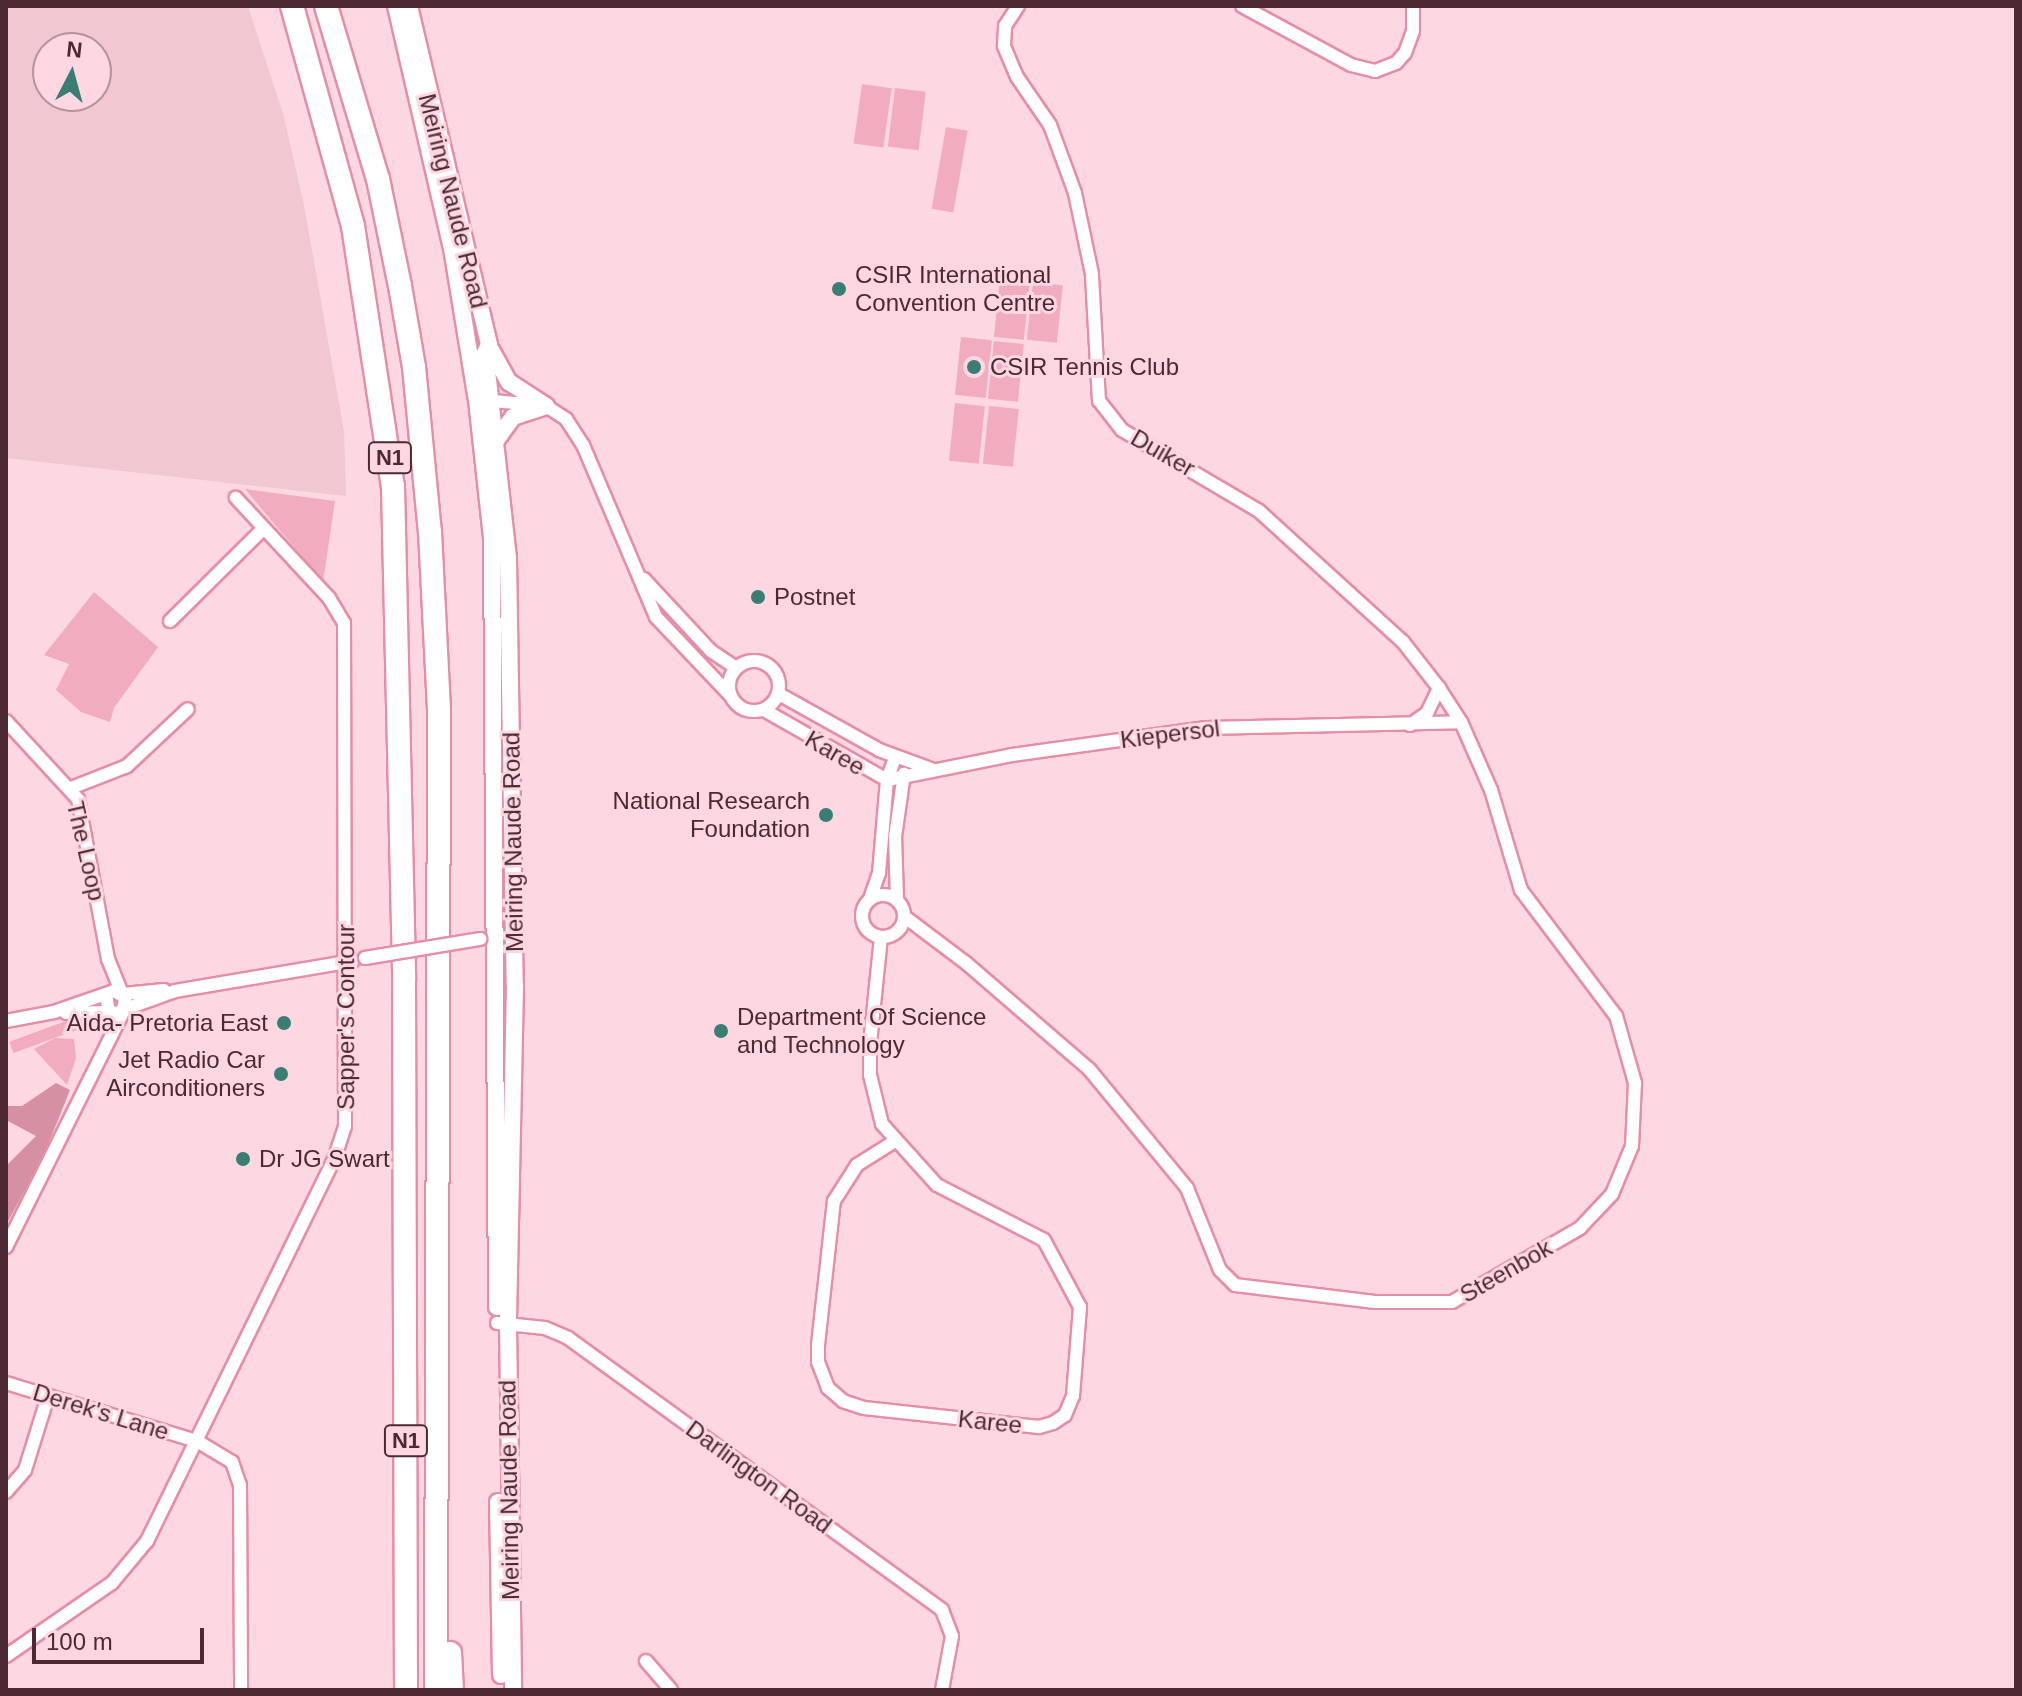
<!DOCTYPE html>
<style>
body{margin:0}
#map{position:relative;width:2022px;height:1696px;overflow:hidden;background:#fdd7e1;font-family:Arial,sans-serif}
div>[style]{position:absolute}
.built>*{inset:0;background:#f1c8d2}
.green>*{inset:0;background:#f1adbf;transform-origin:0 0}
.forest>*{inset:0;background:#d690a4}
.roads{filter:drop-shadow(2px 0 #e58ea7) drop-shadow(-2px 0 #e58ea7) drop-shadow(0 2px #e58ea7) drop-shadow(0 -2px #e58ea7)}
.minor>*{height:12px;margin:-6px;padding:0 6px;transform-origin:6px;border-radius:6px;background:#fff}
.minor>.ring{margin:-6px;padding:0;box-sizing:content-box;background:none;border:12px solid #fff;border-radius:50%}
.tertiary>*{height:16px;margin:-8px;padding:0 8px;transform-origin:8px;border-radius:8px;background:#fff}
.motorway>*{height:22px;margin:-11px;padding:0 11px;transform-origin:11px;border-radius:11px;background:#fff}
.bridges{filter:drop-shadow(2px 0 #e58ea7) drop-shadow(-2px 0 #e58ea7) drop-shadow(0 2px #e58ea7) drop-shadow(0 -2px #e58ea7)}
.minor-bridge>*{height:12px;margin:-6px;padding:0 6px;transform-origin:6px;border-radius:6px;background:#fff}
.dots>*{width:22px;height:22px;translate:-50% -50%;box-sizing:border-box;border:4px solid #fdd7e1;border-radius:50%}
span{translate:-50% -50%;white-space:nowrap;text-align:center;line-height:1.15;-webkit-text-stroke:6px #fdd7e1;paint-order:stroke}
.shield-label span{padding:2px 6px;background:#fdd7e1;border:2px solid;border-radius:6px;-webkit-text-stroke-width:0}
.shield-label{font-size:22px;color:#4c2933;font-weight:700}
.street-label{font-size:24px;color:#4c2933}
.poi-label{font-size:24px;color:#4c2933}
.left{translate:0 -50%;text-align:left}
.right{translate:-100% -50%;text-align:right}
.frame{position:absolute;inset:0;border:8px solid #4c2933;pointer-events:none}
.north{position:absolute;left:32px;top:32px;width:80px;height:80px;box-sizing:border-box;background:#fdd7e1;border:2px solid #b6919b;border-radius:50%;rotate:6deg;font-size:22px;font-weight:700;line-height:32px;text-align:center;color:#4c2933}
.north::after{content:'';display:block;margin:auto;width:28px;height:36px;background:#3a7e73;clip-path:polygon(50% 0,100% 100%,50% 72%,0 100%)}
.scale{position:absolute;left:32px;top:1628px;width:172px;height:36px;box-sizing:border-box;border:4px solid #4c2933;border-top:0;padding-left:10px;font-size:24px;line-height:28px;white-space:nowrap;color:#4c2933;-webkit-text-stroke:6px #fdd7e1;paint-order:stroke}
</style>
<div id="map">
<div class="built">
<i style="clip-path:polygon(evenodd,6px 6px,248px 6px,284px 117px,304px 205px,344px 431px,346px 496px,6px 458px,6px 6px,48px 48px,96px 48px,96px 96px,48px 96px,48px 48px)"></i>
</div>
<div class="green">
<i style="left:862px;top:84px;width:30px;height:60px;rotate:8deg"></i>
<i style="left:895px;top:88px;width:31px;height:59px;rotate:7deg"></i>
<i style="left:946px;top:127px;width:22px;height:83px;rotate:10deg"></i>
<i style="left:1000px;top:279px;width:30px;height:58px;rotate:6deg"></i>
<i style="left:1033px;top:282px;width:30px;height:58px;rotate:6deg"></i>
<i style="left:961px;top:337px;width:31px;height:58px;rotate:6deg"></i>
<i style="left:994px;top:341px;width:30px;height:58px;rotate:6deg"></i>
<i style="left:955px;top:403px;width:30px;height:58px;rotate:6deg"></i>
<i style="left:989px;top:406px;width:30px;height:58px;rotate:6deg"></i>
<i style="clip-path:polygon(245px 489px,335px 501px,323px 582px)"></i>
<i style="clip-path:polygon(94px 592px,158px 647px,114px 708px,110px 722px,81px 712px,56px 690px,69px 664px,44px 655px)"></i>
<i style="left:77px;top:1017px;width:12px;height:72px;rotate:70deg"></i>
<i style="clip-path:polygon(55px 1038px,74px 1039px,76px 1058px,67px 1085px,34px 1049px)"></i>
</div>
<div class="forest">
<i style="clip-path:polygon(56px 1083px,70px 1090px,43px 1157px,6px 1225px,6px 1166px,36px 1136px,6px 1120px,6px 1106px,22px 1106px)"></i>
</div>
<div class="roads">
<div class="minor">
<i style="left:1242px;top:6px;width:124px;rotate:28.4deg"></i>
<i style="left:1351px;top:65px;width:25px;rotate:14deg"></i>
<i style="left:1375px;top:71px;width:22px;rotate:-21deg"></i>
<i style="left:1396px;top:63px;width:13px;rotate:-48deg"></i>
<i style="left:1405px;top:53px;width:23px;rotate:-70deg"></i>
<i style="left:1413px;top:31px;width:25px;rotate:-90deg"></i>
<i style="left:483px;top:400px;width:63px;rotate:5.4deg"></i>
<i style="left:546px;top:406px;width:24px;rotate:33deg"></i>
<i style="left:566px;top:419px;width:31px;rotate:57deg"></i>
<i style="left:583px;top:445px;width:187px;rotate:67deg"></i>
<i style="left:656px;top:617px;width:108px;rotate:46.5deg"></i>
<i style="left:644px;top:579px;width:98px;rotate:47.1deg"></i>
<i style="left:711px;top:651px;width:30px;rotate:34deg"></i>
<i style="left:170px;top:621px;width:131px;rotate:-44.7deg"></i>
<i class="ring" style="left:729px;top:661px;width:38px;height:38px"></i>
<i style="left:779px;top:694px;width:115px;rotate:29.2deg"></i>
<i style="left:879px;top:750px;width:55px;rotate:20.1deg"></i>
<i style="left:764px;top:710px;width:142px;rotate:29.6deg"></i>
<i style="left:887px;top:780px;width:127px;rotate:-11.3deg"></i>
<i style="left:1012px;top:755px;width:196px;rotate:-7.9deg"></i>
<i style="left:1206px;top:728px;width:255px;rotate:-1.3deg"></i>
<i style="left:6px;top:721px;width:106px;rotate:47.3deg"></i>
<i style="left:78px;top:799px;width:163px;rotate:79.4deg"></i>
<i style="left:108px;top:959px;width:37px;rotate:68deg"></i>
<i style="left:1410px;top:725px;width:21px;rotate:-35deg"></i>
<i style="left:1427px;top:713px;width:28px;rotate:-64deg"></i>
<i style="left:71px;top:788px;width:60px;rotate:-21.4deg"></i>
<i style="left:127px;top:766px;width:83px;rotate:-43.1deg"></i>
<i class="ring" style="left:862px;top:895px;width:30px;height:30px"></i>
<i style="left:870px;top:899px;width:28px;rotate:-71deg"></i>
<i style="left:879px;top:873px;width:93px;rotate:-85.1deg"></i>
<i style="left:887px;top:780px;width:23px;rotate:-70deg"></i>
<i style="left:897px;top:899px;width:62px;rotate:-91.8deg"></i>
<i style="left:895px;top:837px;width:64px;rotate:-81.9deg"></i>
<i style="left:905px;top:917px;width:76px;rotate:37deg"></i>
<i style="left:966px;top:963px;width:162px;rotate:40.8deg"></i>
<i style="left:1089px;top:1069px;width:154px;rotate:50.5deg"></i>
<i style="left:1187px;top:1188px;width:88px;rotate:68.1deg"></i>
<i style="left:1220px;top:1270px;width:21px;rotate:45deg"></i>
<i style="left:1235px;top:1285px;width:141px;rotate:6.9deg"></i>
<i style="left:1375px;top:1302px;width:77px"></i>
<i style="left:1452px;top:1302px;width:148px;rotate:-30deg"></i>
<i style="left:1580px;top:1228px;width:47px;rotate:-46.7deg"></i>
<i style="left:1612px;top:1194px;width:52px;rotate:-67.4deg"></i>
<i style="left:1632px;top:1146px;width:63px;rotate:-87.3deg"></i>
<i style="left:1635px;top:1083px;width:70px;rotate:-105.8deg"></i>
<i style="left:1616px;top:1016px;width:158px;rotate:-127deg"></i>
<i style="left:1521px;top:890px;width:104px;rotate:-106.7deg"></i>
<i style="left:1491px;top:790px;width:74px;rotate:-113.8deg"></i>
<i style="left:1461px;top:722px;width:40px;rotate:-122.9deg"></i>
<i style="left:1439px;top:688px;width:58px;rotate:-128deg"></i>
<i style="left:1403px;top:642px;width:195px;rotate:-137.7deg"></i>
<i style="left:1259px;top:511px;width:159px;rotate:-149.4deg"></i>
<i style="left:1122px;top:430px;width:37px;rotate:-128deg"></i>
<i style="left:1099px;top:401px;width:127px;rotate:-93.2deg"></i>
<i style="left:1092px;top:274px;width:83px;rotate:-101.9deg"></i>
<i style="left:1075px;top:193px;width:72px;rotate:-110.2deg"></i>
<i style="left:1050px;top:125px;width:58px;rotate:-124.5deg"></i>
<i style="left:1017px;top:77px;width:34px;rotate:-113deg"></i>
<i style="left:1004px;top:46px;width:20px;rotate:-87deg"></i>
<i style="left:1005px;top:26px;width:24px;rotate:-57deg"></i>
<i style="left:881px;top:937px;width:107px;rotate:95.9deg"></i>
<i style="left:870px;top:1043px;width:32px;rotate:90deg"></i>
<i style="left:870px;top:1075px;width:50px;rotate:76.2deg"></i>
<i style="left:882px;top:1124px;width:82px;rotate:48deg"></i>
<i style="left:937px;top:1185px;width:120px;rotate:27.2deg"></i>
<i style="left:1044px;top:1240px;width:76px;rotate:61.8deg"></i>
<i style="left:1080px;top:1307px;width:89px;rotate:94.5deg"></i>
<i style="left:1073px;top:1396px;width:21px;rotate:113deg"></i>
<i style="left:1065px;top:1415px;width:14px;rotate:146deg"></i>
<i style="left:1053px;top:1423px;width:15px;rotate:164deg"></i>
<i style="left:1039px;top:1427px;width:176px;rotate:-173.8deg"></i>
<i style="left:864px;top:1408px;width:22px;rotate:-162deg"></i>
<i style="left:843px;top:1401px;width:20px;rotate:-139deg"></i>
<i style="left:828px;top:1388px;width:28px;rotate:-111deg"></i>
<i style="left:818px;top:1362px;width:17px;rotate:-90deg"></i>
<i style="left:818px;top:1345px;width:145px;rotate:-83.7deg"></i>
<i style="left:834px;top:1201px;width:43px;rotate:-57.4deg"></i>
<i style="left:857px;top:1165px;width:45px;rotate:-32.3deg"></i>
<i style="left:123px;top:994px;width:41px;rotate:-5.6deg"></i>
<i style="left:125px;top:1009px;width:53px;rotate:-19.8deg"></i>
<i style="left:175px;top:991px;width:180px;rotate:-9.6deg"></i>
<i style="left:66px;top:1013px;width:42px;rotate:-1.4deg"></i>
<i style="left:6px;top:1021px;width:49px;rotate:-10.6deg"></i>
<i style="left:54px;top:1012px;width:64px;rotate:-19.3deg"></i>
<i style="left:114px;top:991px;width:13px;rotate:29deg"></i>
<i style="left:125px;top:997px;width:15px;rotate:98deg"></i>
<i style="left:123px;top:1012px;width:14px;rotate:176deg"></i>
<i style="left:109px;top:1013px;width:18px;rotate:-99deg"></i>
<i style="left:6px;top:1247px;width:263px;rotate:-63.5deg"></i>
<i style="left:497px;top:1323px;width:48px;rotate:5.9deg"></i>
<i style="left:545px;top:1328px;width:25px;rotate:23deg"></i>
<i style="left:568px;top:1338px;width:462px;rotate:36deg"></i>
<i style="left:942px;top:1610px;width:28px;rotate:69deg"></i>
<i style="left:952px;top:1636px;width:55px;rotate:100.5deg"></i>
<i style="left:6px;top:1383px;width:200px;rotate:16.9deg"></i>
<i style="left:197px;top:1441px;width:41px;rotate:31deg"></i>
<i style="left:232px;top:1462px;width:24px;rotate:71deg"></i>
<i style="left:240px;top:1485px;width:205px;rotate:89.7deg"></i>
<i style="left:6px;top:1492px;width:29px;rotate:-49deg"></i>
<i style="left:25px;top:1470px;width:77px;rotate:-72.7deg"></i>
<i style="left:6px;top:1656px;width:129px;rotate:-34.6deg"></i>
<i style="left:112px;top:1583px;width:55px;rotate:-50.2deg"></i>
<i style="left:147px;top:1541px;width:424px;rotate:-63.9deg"></i>
<i style="left:334px;top:1160px;width:36px;rotate:-72deg"></i>
<i style="left:345px;top:1126px;width:503px;rotate:-90.11deg"></i>
<i style="left:344px;top:623px;width:29px;rotate:-121deg"></i>
<i style="left:329px;top:598px;width:137px;rotate:-132.9deg"></i>
<i style="left:646px;top:1661px;width:38px;rotate:49deg"></i>
</div>
<div class="tertiary">
<i style="left:396px;top:6px;width:248px;rotate:77deg"></i>
<i style="left:452px;top:248px;width:154px;rotate:80.7deg"></i>
<i style="left:477px;top:400px;width:139px;rotate:83.8deg"></i>
<i style="left:492px;top:538px;width:769px;rotate:89.63deg"></i>
<i style="left:409px;top:6px;width:348px;rotate:76.7deg"></i>
<i style="left:489px;top:345px;width:9px;rotate:117deg"></i>
<i style="left:485px;top:353px;width:206px;rotate:83.6deg"></i>
<i style="left:508px;top:558px;width:427px;rotate:89.1deg"></i>
<i style="left:515px;top:985px;width:339px;rotate:91.2deg"></i>
<i style="left:508px;top:1324px;width:366px;rotate:89.2deg"></i>
<i style="left:491px;top:350px;width:37px;rotate:61deg"></i>
<i style="left:509px;top:382px;width:44px;rotate:33deg"></i>
<i style="left:497px;top:439px;width:27px;rotate:-54deg"></i>
<i style="left:513px;top:417px;width:35px;rotate:-18deg"></i>
<i style="left:498px;top:1502px;width:173px;rotate:89deg"></i>
</div>
<div class="motorway">
<i style="left:292px;top:6px;width:228px;rotate:74.5deg"></i>
<i style="left:353px;top:226px;width:263px;rotate:81.3deg"></i>
<i style="left:393px;top:486px;width:494px;rotate:88.7deg"></i>
<i style="left:404px;top:980px;width:710px;rotate:89.84deg"></i>
<i style="left:326px;top:6px;width:181px;rotate:73.3deg"></i>
<i style="left:378px;top:179px;width:109px;rotate:78.4deg"></i>
<i style="left:400px;top:286px;width:82px;rotate:80.2deg"></i>
<i style="left:414px;top:367px;width:166px;rotate:84.5deg"></i>
<i style="left:430px;top:532px;width:178px;rotate:87.1deg"></i>
<i style="left:439px;top:710px;width:980px;rotate:90.18deg"></i>
<i style="left:450px;top:1653px;width:37px;rotate:87deg"></i>
</div>
</div>
<div class="bridges">
<div class="minor-bridge">
<i style="left:365px;top:958px;width:117px;rotate:-9.4deg"></i>
</div>
</div>
<div class="dots">
<i style="left:839px;top:289px;background:#3a7e73"></i>
<i style="left:974px;top:367px;background:#3a7e73"></i>
<i style="left:758px;top:597px;background:#3a7e73"></i>
<i style="left:826px;top:815px;background:#3a7e73"></i>
<i style="left:284px;top:1023px;background:#3a7e73"></i>
<i style="left:721px;top:1031px;background:#3a7e73"></i>
<i style="left:281px;top:1074px;background:#3a7e73"></i>
<i style="left:243px;top:1159px;background:#3a7e73"></i>
</div>
<div class="shield-label">
<span style="left:390px;top:458px">N1</span>
<span style="left:406px;top:1441px">N1</span>
</div>
<div class="street-label">
<span style="left:453px;top:201px;rotate:76deg">Meiring Naude Road</span>
<span style="left:1163px;top:453px;rotate:30deg">Duiker</span>
<span style="left:1170px;top:734px;rotate:-7deg">Kiepersol</span>
<span style="left:835px;top:753px;rotate:30deg">Karee</span>
<span style="left:513px;top:842px;rotate:-91deg">Meiring Naude Road</span>
<span style="left:86px;top:851px;rotate:77deg">The Loop</span>
<span style="left:346px;top:1017px;rotate:-90deg">Sapper's Contour</span>
<span style="left:1506px;top:1271px;rotate:-30deg">Steenbok</span>
<span style="left:101px;top:1412px;rotate:17deg">Derek's Lane</span>
<span style="left:990px;top:1422px;rotate:6deg">Karee</span>
<span style="left:759px;top:1477px;rotate:36deg">Darlington Road</span>
<span style="left:509px;top:1490px;rotate:-91deg">Meiring Naude Road</span>
</div>
<div class="poi-label">
<span class="left" style="left:855px;top:289px">CSIR International<br>Convention Centre</span>
<span class="left" style="left:990px;top:367px">CSIR Tennis Club</span>
<span class="left" style="left:774px;top:597px">Postnet</span>
<span class="right" style="left:810px;top:815px">National Research<br>Foundation</span>
<span class="left" style="left:737px;top:1031px">Department Of Science<br>and Technology</span>
<span class="right" style="left:268px;top:1023px">Aida- Pretoria East</span>
<span class="right" style="left:265px;top:1074px">Jet Radio Car<br>Airconditioners</span>
<span class="left" style="left:259px;top:1159px">Dr JG Swart</span>
</div>
<div class="frame"></div>
<div class="north">N</div>
<div class="scale">100 m</div>
</div>
